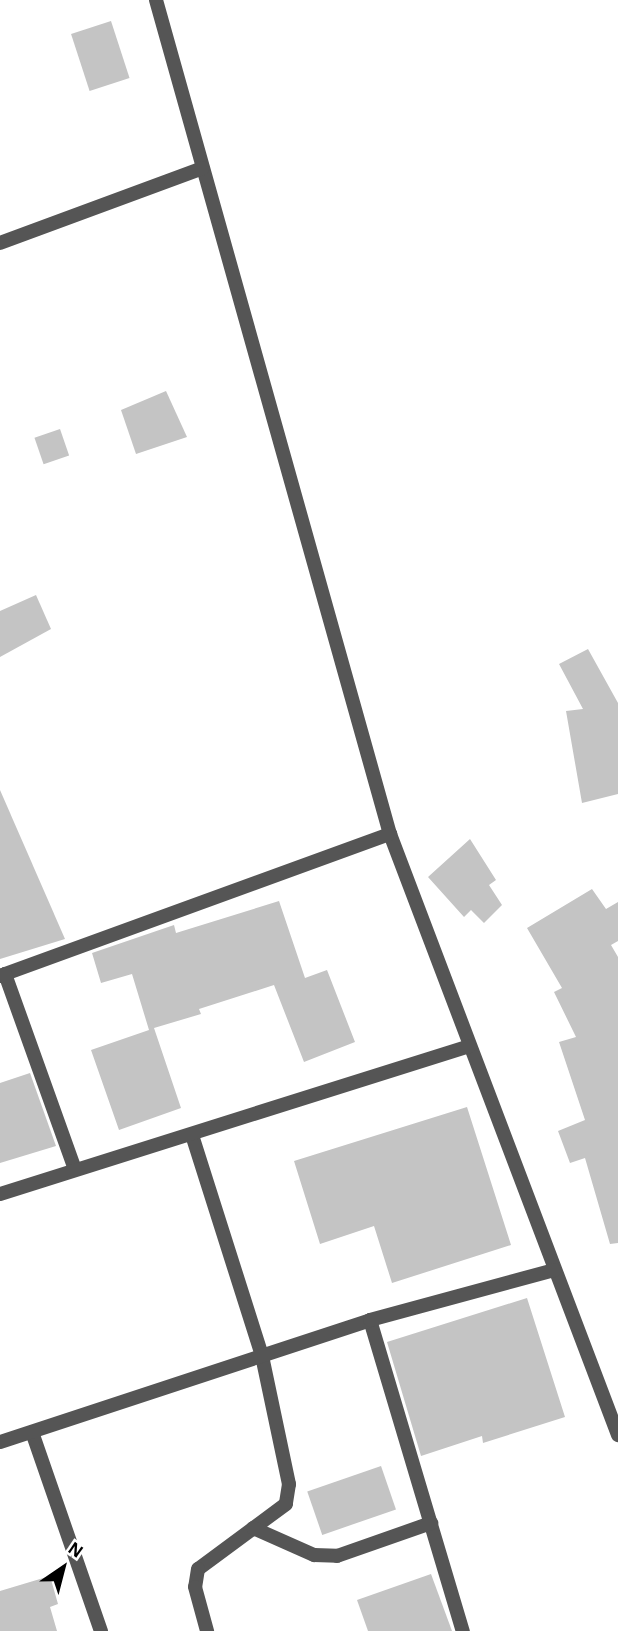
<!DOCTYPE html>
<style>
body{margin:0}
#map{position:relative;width:618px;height:1631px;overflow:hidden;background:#fff;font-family:"Alegreya Sans",sans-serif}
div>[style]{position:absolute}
.building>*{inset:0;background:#c4c4c4;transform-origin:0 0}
.street>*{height:14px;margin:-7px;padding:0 7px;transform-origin:7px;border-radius:7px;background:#555}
span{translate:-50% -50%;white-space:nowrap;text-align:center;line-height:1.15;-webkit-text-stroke:5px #fff;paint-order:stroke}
.north{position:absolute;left:28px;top:1533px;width:70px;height:70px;-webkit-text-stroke:5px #fff;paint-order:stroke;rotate:35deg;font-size:19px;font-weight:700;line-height:28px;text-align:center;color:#000}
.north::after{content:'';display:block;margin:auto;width:24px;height:32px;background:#000;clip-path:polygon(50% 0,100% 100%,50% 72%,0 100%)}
</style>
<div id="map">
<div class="building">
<i style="left:111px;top:21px;width:60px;height:42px;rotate:72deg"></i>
<i style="clip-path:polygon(166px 391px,187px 437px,136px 454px,121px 410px)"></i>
<i style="left:60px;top:429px;width:28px;height:27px;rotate:71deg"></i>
<i style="clip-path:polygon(36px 595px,51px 629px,0 657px,0 611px)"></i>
<i style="clip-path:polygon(588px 649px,618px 703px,618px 794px,582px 803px,566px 711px,583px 709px,559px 664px)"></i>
<i style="clip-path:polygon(0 790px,65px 939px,0 959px)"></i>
<i style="clip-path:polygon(470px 839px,496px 880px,489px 885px,502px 905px,484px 923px,471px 910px,464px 917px,428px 877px)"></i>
<i style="clip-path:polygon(592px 889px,606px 909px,618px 902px,618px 941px,611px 945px,618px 957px,618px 1243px,610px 1244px,585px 1158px,570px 1163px,558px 1131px,585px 1120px,559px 1042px,576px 1037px,554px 992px,562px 988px,527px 928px)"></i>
<i style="clip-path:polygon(279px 901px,305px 978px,327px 970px,355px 1042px,304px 1062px,274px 985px,199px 1009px,201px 1014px,154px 1028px,181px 1108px,119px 1130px,91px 1050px,149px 1030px,132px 974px,101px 983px,92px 953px,174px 925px,176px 933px)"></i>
<i style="clip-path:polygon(30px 1073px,56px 1146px,0 1163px,0 1083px)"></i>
<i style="clip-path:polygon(467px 1107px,511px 1245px,392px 1283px,374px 1226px,320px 1244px,294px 1161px)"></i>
<i style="clip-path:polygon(527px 1298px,565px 1417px,483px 1443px,482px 1436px,421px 1456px,387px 1342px)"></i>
<i style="left:381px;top:1466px;width:46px;height:78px;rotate:71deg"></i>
<i style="clip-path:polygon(431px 1574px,452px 1631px,368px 1631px,357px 1600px)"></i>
<i style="clip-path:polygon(50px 1576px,58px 1604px,50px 1607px,57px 1631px,0 1631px,0 1591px)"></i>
</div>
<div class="street">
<i style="left:156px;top:0;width:866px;rotate:74.33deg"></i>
<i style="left:390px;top:834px;width:643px;rotate:69.22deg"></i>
<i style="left:0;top:243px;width:216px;rotate:-20.3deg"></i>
<i style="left:5px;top:974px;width:410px;rotate:-20deg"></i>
<i style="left:0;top:976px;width:5px;rotate:-22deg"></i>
<i style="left:5px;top:974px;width:207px;rotate:70.3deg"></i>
<i style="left:192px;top:1135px;width:232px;rotate:72.4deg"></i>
<i style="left:262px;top:1356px;width:131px;rotate:78.1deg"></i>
<i style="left:289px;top:1484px;width:20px;rotate:99deg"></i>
<i style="left:286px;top:1504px;width:109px;rotate:143.5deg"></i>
<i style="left:198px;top:1569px;width:18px;rotate:99deg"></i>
<i style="left:195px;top:1587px;width:46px;rotate:74.7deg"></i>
<i style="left:0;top:1194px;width:492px;rotate:-17.5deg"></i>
<i style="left:370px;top:1320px;width:325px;rotate:73.4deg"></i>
<i style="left:32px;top:1432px;width:211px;rotate:70.9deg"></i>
<i style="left:0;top:1442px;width:390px;rotate:-18.2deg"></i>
<i style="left:370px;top:1320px;width:191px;rotate:-15.2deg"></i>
<i style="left:253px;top:1528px;width:67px;rotate:23.9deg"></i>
<i style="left:314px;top:1555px;width:23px;rotate:2deg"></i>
<i style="left:337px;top:1556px;width:100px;rotate:-19.3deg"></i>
</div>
<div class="north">N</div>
</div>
